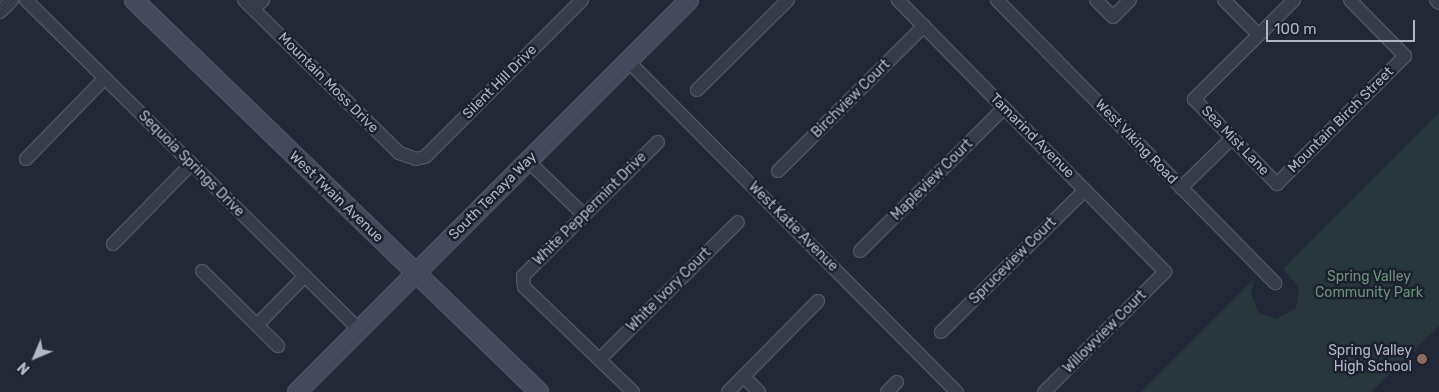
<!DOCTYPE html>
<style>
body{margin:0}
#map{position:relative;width:1439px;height:392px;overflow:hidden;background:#232837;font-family:Rubik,sans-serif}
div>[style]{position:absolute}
.green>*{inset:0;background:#28373c}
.roads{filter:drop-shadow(1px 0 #515563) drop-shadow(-1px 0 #515563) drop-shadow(0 1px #515563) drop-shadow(0 -1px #515563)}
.street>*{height:12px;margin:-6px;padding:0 6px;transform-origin:6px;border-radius:6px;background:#363b48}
.secondary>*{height:18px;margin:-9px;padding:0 9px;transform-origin:9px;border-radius:9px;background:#45495b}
.dots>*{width:14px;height:14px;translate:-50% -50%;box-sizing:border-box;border:2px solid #1c202d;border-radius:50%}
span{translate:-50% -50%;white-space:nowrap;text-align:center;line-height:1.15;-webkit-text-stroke:5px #1c202d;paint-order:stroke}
.street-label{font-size:14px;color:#b1b5c4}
.park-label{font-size:14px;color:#6a937a}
.poi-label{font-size:14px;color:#b1b5c4}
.right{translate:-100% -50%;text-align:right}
.north{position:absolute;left:10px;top:332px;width:50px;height:50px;-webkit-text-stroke:4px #1c202d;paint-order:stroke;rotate:225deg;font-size:14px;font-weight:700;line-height:20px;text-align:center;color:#b1b5c4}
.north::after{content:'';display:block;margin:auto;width:18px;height:22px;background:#b1b5c4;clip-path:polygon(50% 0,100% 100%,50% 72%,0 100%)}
.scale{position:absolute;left:1266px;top:20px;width:149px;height:22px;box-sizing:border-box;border:2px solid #b1b5c4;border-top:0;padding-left:6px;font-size:15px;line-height:18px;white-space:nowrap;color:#b1b5c4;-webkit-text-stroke:4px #1c202d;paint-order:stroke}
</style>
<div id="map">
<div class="green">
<i style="clip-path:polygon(1439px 113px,1439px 326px,1371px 392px,1141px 392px,1254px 279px,1251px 294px,1259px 313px,1277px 319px,1296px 308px,1299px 288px,1283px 269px)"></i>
</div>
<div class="roads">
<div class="street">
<i style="left:26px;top:0;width:467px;rotate:44.7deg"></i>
<i style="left:244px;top:0;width:218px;rotate:44.6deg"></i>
<i style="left:399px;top:153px;width:18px;rotate:19deg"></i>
<i style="left:416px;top:159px;width:9px;rotate:-13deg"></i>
<i style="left:425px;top:157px;width:222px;rotate:-45deg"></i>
<i style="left:898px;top:0;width:381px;rotate:45.5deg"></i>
<i style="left:1165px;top:272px;width:170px;rotate:135.2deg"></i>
<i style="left:997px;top:0;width:397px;rotate:45.5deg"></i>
<i style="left:1096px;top:0;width:24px;rotate:45deg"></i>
<i style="left:1113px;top:17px;width:24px;rotate:-45deg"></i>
<i style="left:1224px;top:0;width:49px;rotate:45deg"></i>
<i style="left:1294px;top:0;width:141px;rotate:135.3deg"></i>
<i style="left:1194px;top:99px;width:119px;rotate:45.7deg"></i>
<i style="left:1277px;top:184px;width:181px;rotate:-45deg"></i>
<i style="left:1405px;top:56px;width:78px;rotate:-134.5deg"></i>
<i style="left:1436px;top:0;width:4px;rotate:45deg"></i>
<i style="left:254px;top:9px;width:13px;rotate:-45deg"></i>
<i style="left:0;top:12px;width:17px;rotate:-45deg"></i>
<i style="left:628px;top:61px;width:467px;rotate:45.2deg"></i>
<i style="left:697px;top:90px;width:128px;rotate:-44.7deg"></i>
<i style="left:26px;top:159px;width:113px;rotate:-45.7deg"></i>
<i style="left:528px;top:161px;width:78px;rotate:44deg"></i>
<i style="left:778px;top:171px;width:206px;rotate:-44.8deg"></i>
<i style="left:1181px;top:188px;width:71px;rotate:-44.4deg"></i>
<i style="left:113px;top:244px;width:112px;rotate:-45.7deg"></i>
<i style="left:860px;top:251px;width:203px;rotate:-44.8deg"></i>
<i style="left:202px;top:271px;width:107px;rotate:44.6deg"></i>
<i style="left:257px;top:325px;width:67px;rotate:-45.6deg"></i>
<i style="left:941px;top:332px;width:202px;rotate:-44.6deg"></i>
<i style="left:600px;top:359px;width:194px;rotate:-44.8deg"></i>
<i style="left:744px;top:377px;width:21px;rotate:45deg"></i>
<i style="left:633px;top:392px;width:151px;rotate:-136.1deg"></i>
<i style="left:524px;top:287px;width:11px;rotate:-95deg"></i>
<i style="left:523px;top:276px;width:190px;rotate:-44.8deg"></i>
<i style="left:728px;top:392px;width:128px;rotate:-45.3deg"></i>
<i style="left:887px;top:392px;width:14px;rotate:-45deg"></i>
</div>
<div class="secondary">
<i style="left:134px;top:0;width:564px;rotate:44.07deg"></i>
<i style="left:297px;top:392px;width:554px;rotate:-45deg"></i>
</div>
</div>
<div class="dots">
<i style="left:1422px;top:359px;background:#8d6e63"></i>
</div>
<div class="street-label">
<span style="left:500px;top:82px;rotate:-45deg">Silent Hill Drive</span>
<span style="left:328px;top:83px;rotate:45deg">Mountain Moss Drive</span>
<span style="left:851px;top:99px;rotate:-45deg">Birchview Court</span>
<span style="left:1341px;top:120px;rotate:-45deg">Mountain Birch Street</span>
<span style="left:1032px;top:136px;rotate:45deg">Tamarind Avenue</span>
<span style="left:1235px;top:141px;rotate:46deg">Sea Mist Lane</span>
<span style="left:1136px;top:142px;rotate:46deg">West Viking Road</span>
<span style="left:191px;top:164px;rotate:45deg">Sequoia Springs Drive</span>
<span style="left:932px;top:180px;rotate:-45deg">Mapleview Court</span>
<span style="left:493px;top:196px;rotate:-45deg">South Tenaya Way</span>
<span style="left:336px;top:197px;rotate:44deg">West Twain Avenue</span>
<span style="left:590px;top:209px;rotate:-45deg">White Peppermint Drive</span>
<span style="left:793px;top:227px;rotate:45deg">West Katie Avenue</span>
<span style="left:1013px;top:261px;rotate:-45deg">Spruceview Court</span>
<span style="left:669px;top:290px;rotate:-45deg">White Ivory Court</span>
<span style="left:1105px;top:332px;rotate:-45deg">Willowview Court</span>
</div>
<div class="park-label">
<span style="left:1369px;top:285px">Spring Valley<br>Community Park</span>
</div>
<div class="poi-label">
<span class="right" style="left:1412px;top:359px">Spring Valley<br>High School</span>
</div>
<div class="north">N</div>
<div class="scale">100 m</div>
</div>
